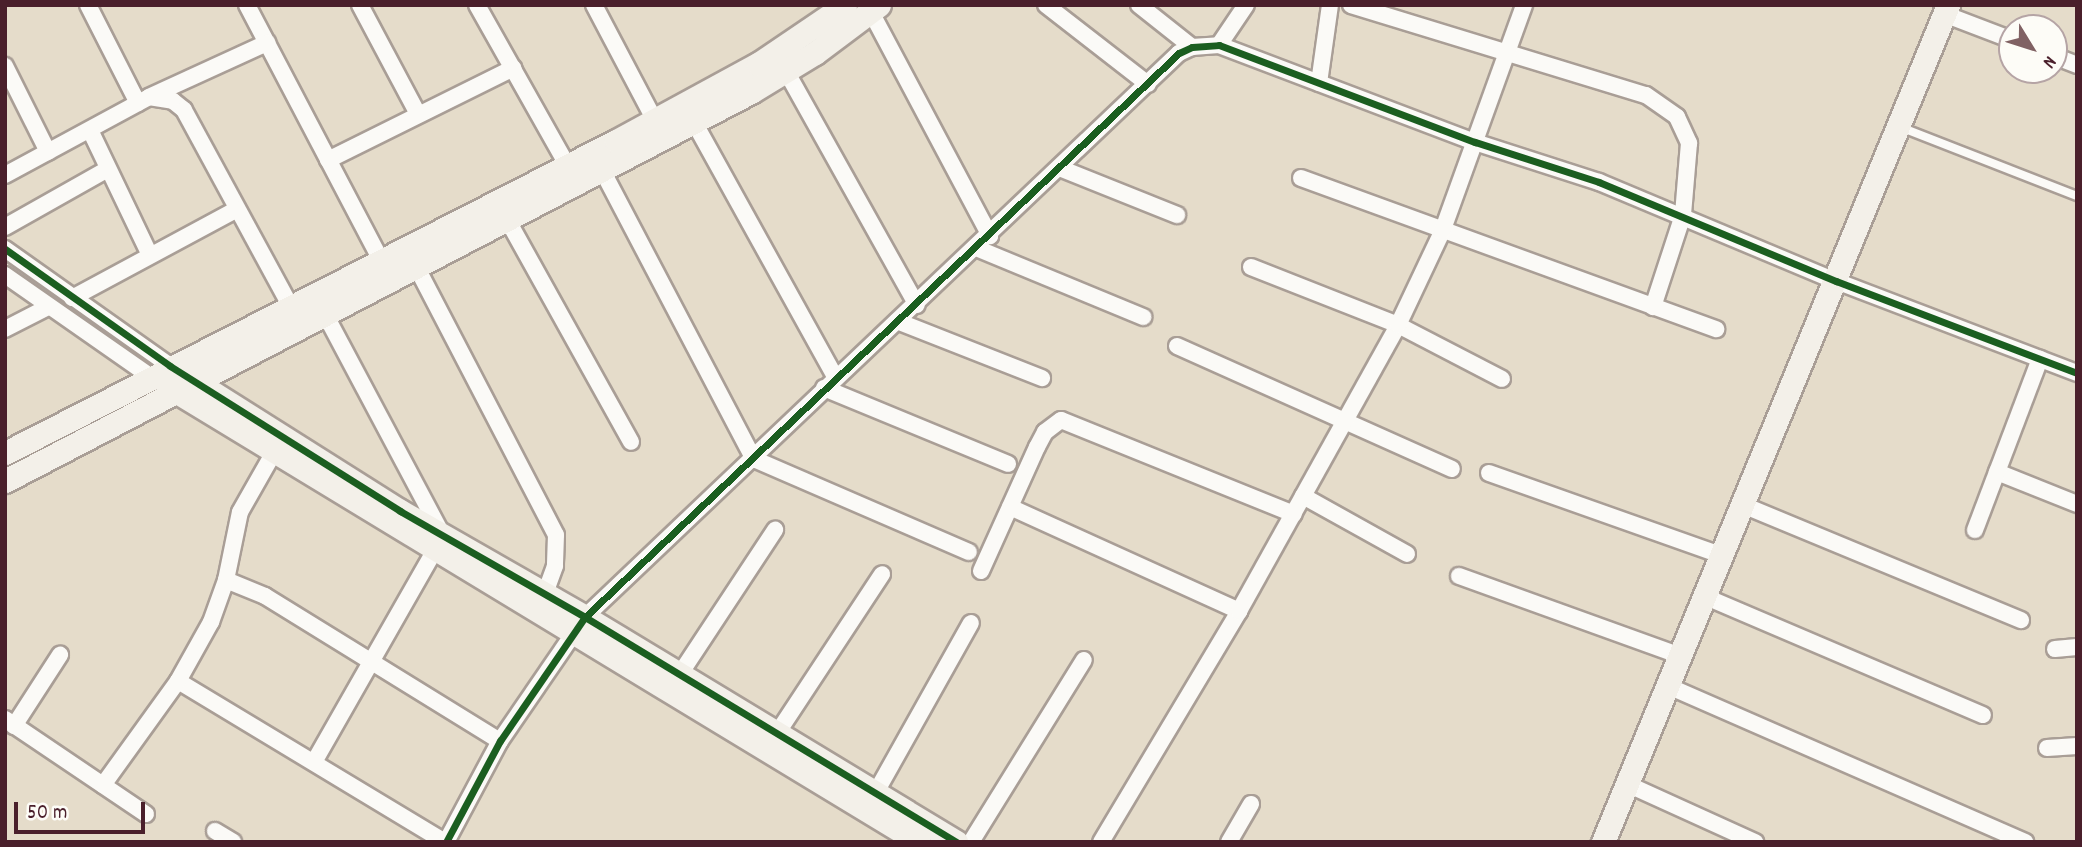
<!DOCTYPE html>
<style>
body{margin:0}
#map{position:relative;width:2082px;height:847px;overflow:hidden;background:#e5dcca;font-family:Dekko,sans-serif}
div>[style]{position:absolute}
.roads{filter:drop-shadow(2px 0 #a99e96) drop-shadow(-2px 0 #a99e96) drop-shadow(0 2px #a99e96) drop-shadow(0 -2px #a99e96)}
.lane>*{height:8px;margin:-4px;padding:0 4px;transform-origin:4px;border-radius:4px;background:#fbfaf7}
.street>*{height:16px;margin:-8px;padding:0 8px;transform-origin:8px;border-radius:8px;background:#fbfaf7}
.secondary>*{height:23px;margin:-11.5px;padding:0 11.5px;transform-origin:11.5px;border-radius:11.5px;background:#f3f0e9}
.cycleway>*{height:7px;margin:-3.5px;padding:0 3.5px;transform-origin:3.5px;border-radius:3.5px;background:#1b5e20}
span{translate:-50% -50%;white-space:nowrap;text-align:center;line-height:1.15;-webkit-text-stroke:5px #fdfcf7;paint-order:stroke}
.frame{position:absolute;inset:0;border:7px solid #4a1f2b;pointer-events:none}
.north{position:absolute;left:1998px;top:14px;width:70px;height:70px;box-sizing:border-box;background:#fdfcf7;border:2px solid #b5a4a5;border-radius:50%;rotate:128deg;font-size:19px;font-weight:700;line-height:28px;text-align:center;color:#4a1f2b}
.north::after{content:'';display:block;margin:auto;width:24px;height:32px;background:#806163;clip-path:polygon(50% 0,100% 100%,50% 72%,0 100%)}
.scale{position:absolute;left:14px;top:802px;width:131px;height:32px;box-sizing:border-box;border:4px solid #4a1f2b;border-top:0;padding-left:9px;font-size:21px;line-height:24px;white-space:nowrap;color:#4a1f2b;-webkit-text-stroke:5px #fdfcf7;paint-order:stroke}
</style>
<div id="map">
<div class="roads">
<div class="lane">
<i style="left:1900px;top:127px;width:190px;rotate:21.3deg"></i>
</div>
<div class="street">
<i style="left:88px;top:5px;width:110px;rotate:63deg"></i>
<i style="left:247px;top:5px;width:288px;rotate:62.3deg"></i>
<i style="left:360px;top:5px;width:121px;rotate:62deg"></i>
<i style="left:477px;top:5px;width:184px;rotate:60.6deg"></i>
<i style="left:594px;top:5px;width:129px;rotate:62.2deg"></i>
<i style="left:1046px;top:5px;width:129px;rotate:37.8deg"></i>
<i style="left:1139px;top:5px;width:68px;rotate:38.4deg"></i>
<i style="left:1351px;top:5px;width:308px;rotate:17deg"></i>
<i style="left:1646px;top:95px;width:38px;rotate:35deg"></i>
<i style="left:1677px;top:117px;width:29px;rotate:65deg"></i>
<i style="left:1689px;top:143px;width:72px;rotate:94.8deg"></i>
<i style="left:1683px;top:215px;width:97px;rotate:108.1deg"></i>
<i style="left:871px;top:12px;width:254px;rotate:62deg"></i>
<i style="left:1944px;top:14px;width:73px;rotate:20.9deg"></i>
<i style="left:1219px;top:45px;width:48px;rotate:-56deg"></i>
<i style="left:2054px;top:56px;width:25px;rotate:21deg"></i>
<i style="left:5px;top:66px;width:96px;rotate:63.4deg"></i>
<i style="left:786px;top:71px;width:268px;rotate:60.8deg"></i>
<i style="left:1319px;top:83px;width:79px;rotate:-82deg"></i>
<i style="left:151px;top:96px;width:128px;rotate:-24.6deg"></i>
<i style="left:694px;top:122px;width:293px;rotate:61deg"></i>
<i style="left:90px;top:130px;width:139px;rotate:64.4deg"></i>
<i style="left:328px;top:160px;width:207px;rotate:-26.4deg"></i>
<i style="left:1062px;top:169px;width:124px;rotate:21.8deg"></i>
<i style="left:602px;top:170px;width:327px;rotate:62.3deg"></i>
<i style="left:754px;top:459px;width:234px;rotate:23.4deg"></i>
<i style="left:5px;top:175px;width:164px;rotate:-28.4deg"></i>
<i style="left:149px;top:97px;width:24px;rotate:9deg"></i>
<i style="left:173px;top:101px;width:14px;rotate:39deg"></i>
<i style="left:184px;top:110px;width:224px;rotate:61.5deg"></i>
<i style="left:1301px;top:178px;width:442px;rotate:20deg"></i>
<i style="left:507px;top:219px;width:255px;rotate:60.9deg"></i>
<i style="left:5px;top:227px;width:118px;rotate:-29.4deg"></i>
<i style="left:976px;top:248px;width:181px;rotate:22.4deg"></i>
<i style="left:5px;top:249px;width:202px;rotate:35.3deg"></i>
<i style="left:416px;top:266px;width:303px;rotate:62.5deg"></i>
<i style="left:556px;top:535px;width:31px;rotate:92deg"></i>
<i style="left:555px;top:566px;width:30px;rotate:110deg"></i>
<i style="left:1251px;top:267px;width:158px;rotate:21.5deg"></i>
<i style="left:1398px;top:325px;width:117px;rotate:27.4deg"></i>
<i style="left:5px;top:275px;width:178px;rotate:34.9deg"></i>
<i style="left:72px;top:298px;width:187px;rotate:-28.3deg"></i>
<i style="left:897px;top:321px;width:156px;rotate:21.5deg"></i>
<i style="left:5px;top:329px;width:48px;rotate:-27.1deg"></i>
<i style="left:1177px;top:346px;width:301px;rotate:24.1deg"></i>
<i style="left:824px;top:388px;width:199px;rotate:22.4deg"></i>
<i style="left:1997px;top:472px;width:86px;rotate:21.8deg"></i>
<i style="left:1489px;top:473px;width:248px;rotate:19.5deg"></i>
<i style="left:1303px;top:496px;width:119px;rotate:29.1deg"></i>
<i style="left:1743px;top:505px;width:301px;rotate:22.5deg"></i>
<i style="left:1010px;top:507px;width:252px;rotate:24.4deg"></i>
<i style="left:1975px;top:530px;width:183px;rotate:-69.2deg"></i>
<i style="left:981px;top:571px;width:136px;rotate:-65.7deg"></i>
<i style="left:1037px;top:447px;width:17px;rotate:-62deg"></i>
<i style="left:1045px;top:432px;width:20px;rotate:-37deg"></i>
<i style="left:1061px;top:420px;width:251px;rotate:22deg"></i>
<i style="left:1459px;top:576px;width:236px;rotate:19.8deg"></i>
<i style="left:226px;top:580px;width:42px;rotate:22.3deg"></i>
<i style="left:265px;top:596px;width:276px;rotate:31.7deg"></i>
<i style="left:1706px;top:597px;width:301px;rotate:23.1deg"></i>
<i style="left:2055px;top:649px;width:22px;rotate:-5deg"></i>
<i style="left:680px;top:674px;width:173px;rotate:-56.6deg"></i>
<i style="left:178px;top:681px;width:312px;rotate:31.1deg"></i>
<i style="left:1668px;top:686px;width:390px;rotate:23.6deg"></i>
<i style="left:5px;top:719px;width:170px;rotate:34deg"></i>
<i style="left:14px;top:726px;width:85px;rotate:-57.1deg"></i>
<i style="left:778px;top:732px;width:189px;rotate:-56.6deg"></i>
<i style="left:2047px;top:748px;width:30px;rotate:-4deg"></i>
<i style="left:314px;top:762px;width:260px;rotate:-60.3deg"></i>
<i style="left:443px;top:536px;width:251px;rotate:-118deg"></i>
<i style="left:1627px;top:784px;width:141px;rotate:24.4deg"></i>
<i style="left:103px;top:785px;width:128px;rotate:-54.2deg"></i>
<i style="left:178px;top:681px;width:68px;rotate:-60.8deg"></i>
<i style="left:211px;top:622px;width:45px;rotate:-70.3deg"></i>
<i style="left:226px;top:580px;width:69px;rotate:-78.4deg"></i>
<i style="left:240px;top:512px;width:67px;rotate:-60.4deg"></i>
<i style="left:871px;top:801px;width:204px;rotate:-60.7deg"></i>
<i style="left:215px;top:831px;width:21px;rotate:31deg"></i>
<i style="left:446px;top:842px;width:115px;rotate:-61.9deg"></i>
<i style="left:500px;top:741px;width:150px;rotate:-55.6deg"></i>
<i style="left:585px;top:617px;width:819px;rotate:-43.52deg"></i>
<i style="left:1179px;top:53px;width:14px;rotate:-25deg"></i>
<i style="left:1192px;top:47px;width:27px;rotate:-4deg"></i>
<i style="left:1219px;top:45px;width:274px;rotate:20.8deg"></i>
<i style="left:1475px;top:142px;width:130px;rotate:17.9deg"></i>
<i style="left:1599px;top:182px;width:257px;rotate:22.7deg"></i>
<i style="left:1836px;top:281px;width:258px;rotate:20.9deg"></i>
<i style="left:971px;top:842px;width:214px;rotate:-58.2deg"></i>
<i style="left:1101px;top:842px;width:269px;rotate:-59.1deg"></i>
<i style="left:1239px;top:611px;width:327px;rotate:-60.9deg"></i>
<i style="left:1398px;top:325px;width:103px;rotate:-64.7deg"></i>
<i style="left:1442px;top:232px;width:241px;rotate:-70.1deg"></i>
<i style="left:1229px;top:842px;width:44px;rotate:-59.9deg"></i>
</div>
<div class="secondary">
<i style="left:185px;top:375px;width:254px;rotate:32.3deg"></i>
<i style="left:400px;top:511px;width:213px;rotate:29.8deg"></i>
<i style="left:585px;top:617px;width:434px;rotate:31.2deg"></i>
<i style="left:167px;top:386px;width:879px;rotate:31.23deg"></i>
<i style="left:5px;top:453px;width:686px;rotate:-27.05deg"></i>
<i style="left:616px;top:141px;width:162px;rotate:-28.5deg"></i>
<i style="left:758px;top:64px;width:105px;rotate:-34.1deg"></i>
<i style="left:5px;top:481px;width:841px;rotate:-27.54deg"></i>
<i style="left:751px;top:92px;width:75px;rotate:-31.4deg"></i>
<i style="left:815px;top:53px;width:80px;rotate:-36.9deg"></i>
<i style="left:1603px;top:842px;width:905px;rotate:-67.6deg"></i>
</div>
</div>
<div class="cycleway">
<i style="left:5px;top:249px;width:202px;rotate:35.3deg"></i>
<i style="left:170px;top:366px;width:272px;rotate:32.2deg"></i>
<i style="left:400px;top:511px;width:213px;rotate:29.8deg"></i>
<i style="left:585px;top:617px;width:434px;rotate:31.2deg"></i>
<i style="left:446px;top:842px;width:115px;rotate:-61.9deg"></i>
<i style="left:500px;top:741px;width:150px;rotate:-55.6deg"></i>
<i style="left:585px;top:617px;width:819px;rotate:-43.52deg"></i>
<i style="left:1179px;top:53px;width:14px;rotate:-25deg"></i>
<i style="left:1192px;top:47px;width:27px;rotate:-4deg"></i>
<i style="left:1219px;top:45px;width:274px;rotate:20.8deg"></i>
<i style="left:1475px;top:142px;width:130px;rotate:17.9deg"></i>
<i style="left:1599px;top:182px;width:257px;rotate:22.7deg"></i>
<i style="left:1836px;top:281px;width:258px;rotate:20.9deg"></i>
</div>
<div class="frame"></div>
<div class="north">N</div>
<div class="scale">50 m</div>
</div>
